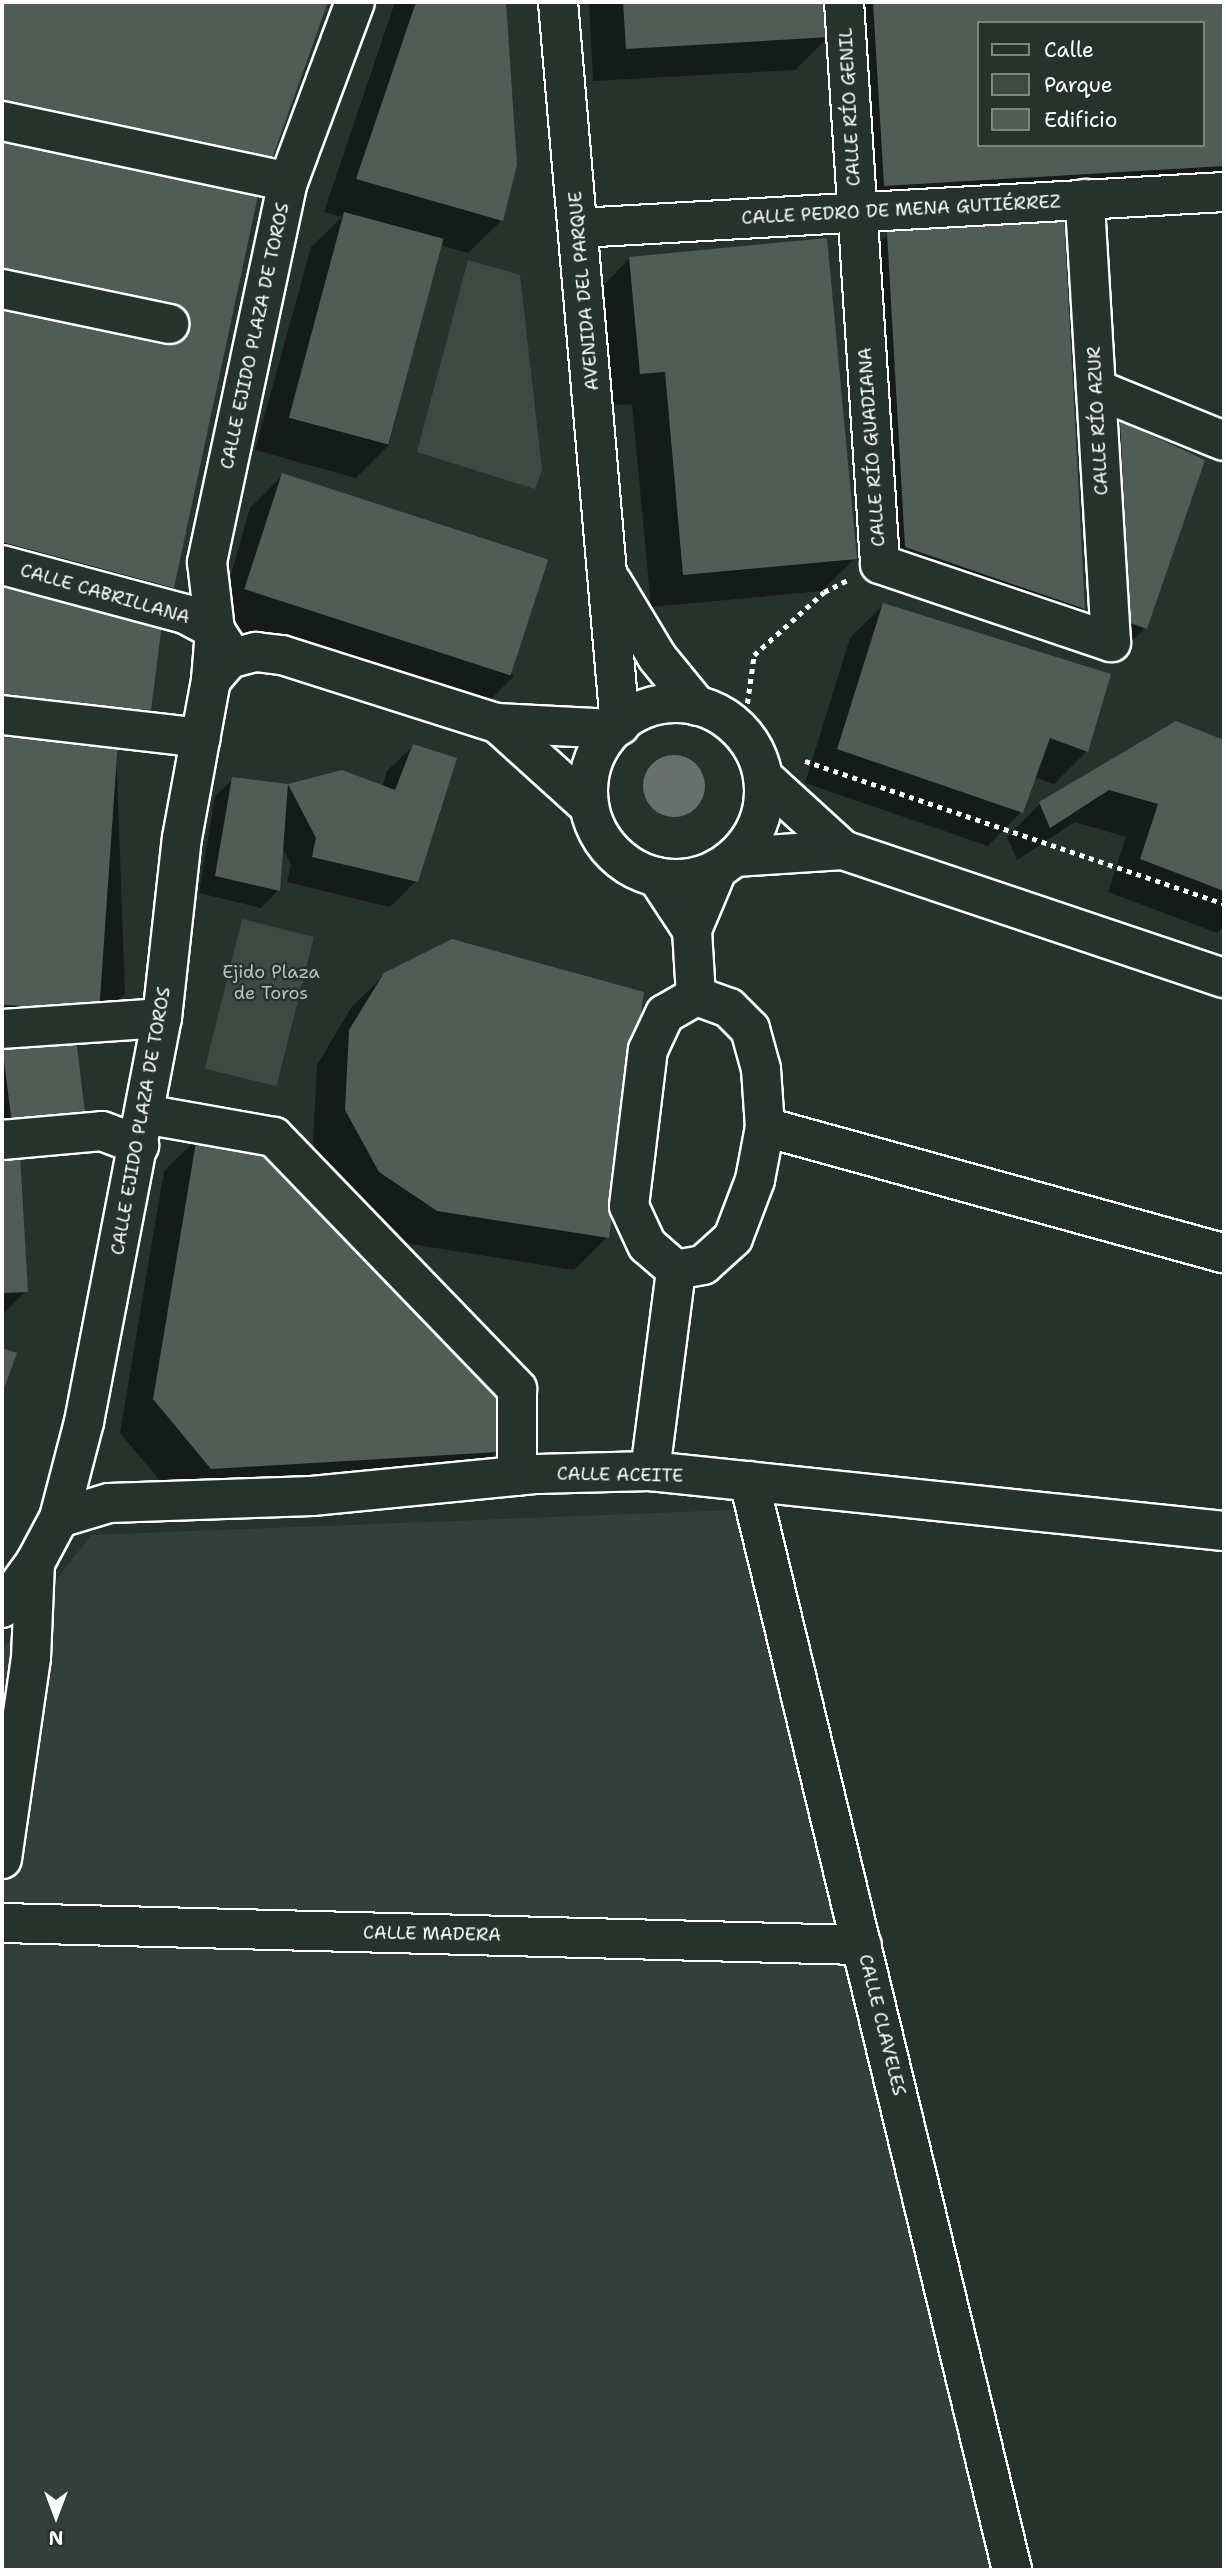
<!DOCTYPE html>
<meta charset="utf-8">
<style>
body{margin:0}
#map{position:relative;width:1226px;height:2572px;overflow:hidden;background:#26332d;font-family:"Shantell Sans",sans-serif}
div>[style]{position:absolute}
.built>*{inset:0;background:#333f3a}
.green>*{inset:0;background:#3e4944;transform-origin:0 0}
.water>*{inset:0;background:#67706c}
.round{border-radius:50%}
.shadow>*{inset:0;background:#0007}
.building>*{inset:0;background:#515c57;transform-origin:0 0}
.path>*{height:4.5px;margin-top:-2.25px;transform-origin:0;background:repeating-linear-gradient(90deg,#fff 0 5px,transparent 0 10px)}
.roads{filter:drop-shadow(2px 0 #fff) drop-shadow(-2px 0 #fff) drop-shadow(0 2px #fff) drop-shadow(0 -2px #fff)}
.street>*{height:38px;margin:-19px;padding:0 19px;transform-origin:19px;border-radius:19px;background:#26332d}
.secondary>*{height:38px;margin:-19px;padding:0 19px;transform-origin:19px;border-radius:19px;background:#26332d}
.secondary>.ring{margin:-19px;padding:0;box-sizing:content-box;background:none;border:38px solid #26332d;border-radius:50%}
span{translate:-50% -50%;white-space:nowrap;text-align:center;line-height:1.15;-webkit-text-stroke:5px #26332d;paint-order:stroke}
.street-label{font-size:18px;color:#fff}
.park-label{font-size:18px;color:#bbbfbe}
.frame{position:absolute;inset:0;border:4px solid #fff;pointer-events:none}
.legend{position:absolute;left:977px;top:21px;width:228px;height:126px;box-sizing:border-box;background:#26332d;border:2px solid #7d8581;margin:0;padding:9px 12px;list-style:none;font-size:21px;color:#fff}
.legend li{display:flex;align-items:center;gap:14px;height:35px}
.legend b{width:35px;border:2px solid #7d8581}
.north{position:absolute;left:21px;top:2481px;width:70px;height:70px;-webkit-text-stroke:5px #26332d;paint-order:stroke;rotate:180deg;font-size:19px;font-weight:700;line-height:28px;text-align:center;color:#fff}
.north::after{content:'';display:block;margin:auto;width:24px;height:32px;background:#fff;clip-path:polygon(50% 0,100% 100%,50% 72%,0 100%)}
</style>
<div id="map">
<div class="built">
<i style="clip-path:polygon(734px 1510px,998px 2570px,2px 2570px,2px 1650px,91px 1535px)"></i>
</div>
<div class="green">
<i style="clip-path:polygon(468px 260px,520px 275px,542px 470px,535px 489px,417px 452px)"></i>
<i style="left:242px;top:919px;width:74px;height:154px;rotate:14deg"></i>
</div>
<div class="water">
<i class="round" style="left:643px;top:755px;width:62px;height:62px"></i>
</div>
<div class="shadow">
<i style="clip-path:polygon(2px 2px,326px 2px,268px 163px,242px 190px,172px 587px,141px 619px,150px 710px,116px 743px,125px 994px,91px 1027px,2px 1033px)"></i>
<i style="clip-path:polygon(395px 2px,505px 2px,515px 165px,502px 220px,468px 253px,440px 245px,389px 445px,356px 478px,255px 450px,311px 247px,342px 217px,324px 212px)"></i>
<i style="clip-path:polygon(589px 2px,826px 2px,828px 37px,795px 70px,593px 81px)"></i>
<i style="clip-path:polygon(evenodd,838px 2px,1224px 2px,1224px 197px,852px 219px,838px 2px,979px 23px,1203px 23px,1203px 145px,979px 145px,979px 23px)"></i>
<i style="clip-path:polygon(1063px 221px,1083px 608px,1051px 641px,873px 579px,855px 267px,888px 234px)"></i>
<i style="clip-path:polygon(630px 258px,855px 558px,822px 591px,651px 607px,632px 404px,607px 406px,597px 292px)"></i>
<i style="clip-path:polygon(1120px 423px,1145px 628px,1119px 654px,1095px 449px)"></i>
<i style="clip-path:polygon(283px 475px,514px 676px,481px 709px,217px 623px,250px 508px)"></i>
<i style="clip-path:polygon(883px 605px,1087px 751px,1054px 784px,1034px 777px,1021px 812px,988px 846px,805px 783px,850px 638px)"></i>
<i style="clip-path:polygon(1176px 723px,1224px 741px,1224px 926px,1217px 933px,1108px 892px,1126px 837px,1075px 822px,1017px 860px,1007px 837px,1040px 804px)"></i>
<i style="clip-path:polygon(413px 746px,416px 881px,390px 907px,287px 882px,291px 865px,282px 847px,278px 890px,261px 908px,199px 893px,215px 796px,233px 779px,290px 786px,382px 787px,387px 771px)"></i>
<i style="clip-path:polygon(385px 974px,607px 1237px,574px 1270px,404px 1243px,346px 1205px,313px 1144px,317px 1065px,351px 1008px)"></i>
<i style="clip-path:polygon(75px 1041px,83px 1112px,57px 1138px,2px 1141px,2px 1048px)"></i>
<i style="clip-path:polygon(198px 1138px,497px 1451px,464px 1484px,178px 1502px,120px 1433px,164px 1171px)"></i>
<i style="clip-path:polygon(18px 1157px,26px 1291px,2px 1315px,2px 1158px)"></i>
</div>
<div class="building">
<i style="clip-path:polygon(2px 2px,328px 2px,270px 164px,2px 104px)"></i>
<i style="clip-path:polygon(416px 2px,506px 2px,517px 165px,503px 221px,356px 179px)"></i>
<i style="clip-path:polygon(623px 2px,828px 2px,830px 37px,626px 49px)"></i>
<i style="clip-path:polygon(evenodd,873px 2px,1224px 2px,1224px 166px,884px 186px,873px 2px,979px 23px,1203px 23px,1203px 145px,979px 145px,979px 23px)"></i>
<i style="clip-path:polygon(2px 137px,259px 191px,174px 588px,2px 542px,2px 303px,180px 312px,2px 270px)"></i>
<i style="left:344px;top:212px;width:103px;height:213px;rotate:15deg"></i>
<i style="clip-path:polygon(1064px 220px,1085px 609px,905px 547px,887px 232px)"></i>
<i style="clip-path:polygon(827px 238px,857px 559px,683px 575px,665px 372px,640px 374px,629px 257px)"></i>
<i style="clip-path:polygon(1120px 421px,1205px 460px,1147px 629px,1130px 623px)"></i>
<i style="left:282px;top:473px;width:280px;height:122px;rotate:18deg"></i>
<i style="clip-path:polygon(2px 578px,162px 623px,151px 710px,2px 701px)"></i>
<i style="clip-path:polygon(883px 603px,1111px 674px,1088px 752px,1050px 738px,1023px 813px,837px 749px)"></i>
<i style="clip-path:polygon(1176px 721px,1224px 740px,1224px 891px,1140px 859px,1158px 804px,1109px 790px,1050px 828px,1039px 802px)"></i>
<i style="left:2px;top:737px;width:116px;height:267px;rotate:4deg"></i>
<i style="clip-path:polygon(413px 744px,457px 758px,418px 882px,312px 857px,316px 838px,288px 784px,342px 770px,395px 790px)"></i>
<i style="clip-path:polygon(232px 777px,288px 784px,280px 891px,215px 876px)"></i>
<i style="clip-path:polygon(452px 939px,644px 992px,609px 1238px,437px 1211px,379px 1172px,345px 1110px,349px 1030px,384px 973px)"></i>
<i style="left:76px;top:1039px;width:74px;height:74px;rotate:83deg"></i>
<i style="clip-path:polygon(197px 1136px,266px 1153px,456px 1347px,481px 1379px,495px 1379px,499px 1452px,211px 1469px,153px 1399px)"></i>
<i style="clip-path:polygon(20px 1155px,28px 1292px,2px 1293px,2px 1156px)"></i>
<i style="clip-path:polygon(2px 1348px,17px 1353px,2px 1394px)"></i>
</div>
<div class="path">
<i style="left:743px;top:733px;width:79px;rotate:-82deg"></i>
<i style="left:754px;top:655px;width:94px;rotate:-42deg"></i>
<i style="left:824px;top:592px;width:27px;rotate:-27deg"></i>
<i style="left:805px;top:761px;width:443px;rotate:18.8deg"></i>
</div>
<div class="roads">
<div class="street">
<i style="left:844px;top:2px;width:563px;rotate:86.33deg"></i>
<i style="left:880px;top:564px;width:244px;rotate:18.7deg"></i>
<i style="left:1111px;top:642px;width:444px;rotate:-93.4deg"></i>
<i style="left:2px;top:121px;width:292px;rotate:12deg"></i>
<i style="left:579px;top:228px;width:646px;rotate:-3.19deg"></i>
<i style="left:2px;top:289px;width:171px;rotate:11.8deg"></i>
<i style="left:1096px;top:389px;width:138px;rotate:22.1deg"></i>
<i style="left:2px;top:565px;width:189px;rotate:15deg"></i>
<i style="left:185px;top:614px;width:34px;rotate:28deg"></i>
<i style="left:215px;top:630px;width:20px;rotate:57deg"></i>
<i style="left:211px;top:680px;width:50px;rotate:-85.4deg"></i>
<i style="left:215px;top:630px;width:68px;rotate:-96.7deg"></i>
<i style="left:207px;top:562px;width:389px;rotate:-78deg"></i>
<i style="left:288px;top:182px;width:192px;rotate:-69.6deg"></i>
<i style="left:2px;top:715px;width:200px;rotate:6.6deg"></i>
<i style="left:657px;top:877px;width:64px;rotate:56.6deg"></i>
<i style="left:696px;top:996px;width:35px;rotate:20deg"></i>
<i style="left:729px;top:1008px;width:30px;rotate:45deg"></i>
<i style="left:750px;top:1029px;width:41px;rotate:74.6deg"></i>
<i style="left:761px;top:1069px;width:58px;rotate:86.1deg"></i>
<i style="left:765px;top:1127px;width:54px;rotate:100.7deg"></i>
<i style="left:755px;top:1180px;width:62px;rotate:110.8deg"></i>
<i style="left:733px;top:1238px;width:40px;rotate:138deg"></i>
<i style="left:703px;top:1265px;width:27px;rotate:170deg"></i>
<i style="left:676px;top:1270px;width:38px;rotate:-139deg"></i>
<i style="left:647px;top:1245px;width:43px;rotate:-114.8deg"></i>
<i style="left:629px;top:1206px;width:157px;rotate:-83.1deg"></i>
<i style="left:648px;top:1050px;width:40px;rotate:-65deg"></i>
<i style="left:665px;top:1014px;width:36px;rotate:-30deg"></i>
<i style="left:696px;top:996px;width:66px;rotate:-93.5deg"></i>
<i style="left:692px;top:930px;width:67px;rotate:-67.2deg"></i>
<i style="left:2px;top:1029px;width:160px;rotate:-3.9deg"></i>
<i style="left:144px;top:1114px;width:132px;rotate:10deg"></i>
<i style="left:274px;top:1137px;width:350px;rotate:46deg"></i>
<i style="left:517px;top:1389px;width:87px;rotate:90deg"></i>
<i style="left:765px;top:1127px;width:476px;rotate:15.4deg"></i>
<i style="left:2px;top:1140px;width:100px;rotate:-5.1deg"></i>
<i style="left:102px;top:1131px;width:40px;rotate:21deg"></i>
<i style="left:650px;top:1471px;width:203px;rotate:-82.6deg"></i>
<i style="left:749px;top:1481px;width:1120px;rotate:76.42deg"></i>
<i style="left:59px;top:1518px;width:52px;rotate:-16.7deg"></i>
<i style="left:109px;top:1503px;width:203px;rotate:-2deg"></i>
<i style="left:312px;top:1496px;width:226px;rotate:-5.6deg"></i>
<i style="left:537px;top:1474px;width:113px;rotate:-1.5deg"></i>
<i style="left:650px;top:1471px;width:577px;rotate:5.97deg"></i>
<i style="left:2px;top:1859px;width:203px;rotate:-81.8deg"></i>
<i style="left:31px;top:1658px;width:95px;rotate:-87.6deg"></i>
<i style="left:2px;top:1923px;width:860px;rotate:1.47deg"></i>
</div>
<div class="secondary">
<i style="left:558px;top:2px;width:726px;rotate:85.1deg"></i>
<i style="left:612px;top:582px;width:87px;rotate:59deg"></i>
<i style="left:657px;top:657px;width:63px;rotate:50.8deg"></i>
<i class="ring" style="left:588px;top:703px;width:138px;height:138px"></i>
<i style="left:497px;top:723px;width:124px;rotate:42.1deg"></i>
<i style="left:763px;top:777px;width:108px;rotate:42.4deg"></i>
<i style="left:735px;top:857px;width:108px;rotate:-3.7deg"></i>
<i style="left:843px;top:850px;width:402px;rotate:18.6deg"></i>
<i style="left:2px;top:1608px;width:56px;rotate:-53.7deg"></i>
<i style="left:35px;top:1563px;width:51px;rotate:-61.9deg"></i>
<i style="left:59px;top:1518px;width:99px;rotate:-75.4deg"></i>
<i style="left:84px;top:1422px;width:411px;rotate:-79.1deg"></i>
<i style="left:162px;top:1018px;width:181px;rotate:-83.7deg"></i>
<i style="left:182px;top:838px;width:161px;rotate:-79.6deg"></i>
<i style="left:211px;top:680px;width:28px;rotate:-49deg"></i>
<i style="left:229px;top:659px;width:28px;rotate:-15deg"></i>
<i style="left:256px;top:652px;width:26px;rotate:7deg"></i>
<i style="left:282px;top:655px;width:225px;rotate:17.6deg"></i>
<i style="left:497px;top:723px;width:117px;rotate:2.9deg"></i>
</div>
</div>
<div class="street-label">
<span style="left:850px;top:107px;rotate:-93deg">CALLE RÍO GENIL</span>
<span style="left:901px;top:210px;rotate:-3deg">CALLE PEDRO DE MENA GUTIÉRREZ</span>
<span style="left:584px;top:291px;rotate:-95deg">AVENIDA DEL PARQUE</span>
<span style="left:255px;top:336px;rotate:-78deg">CALLE EJIDO PLAZA DE TOROS</span>
<span style="left:1098px;top:421px;rotate:-93deg">CALLE RÍO AZUR</span>
<span style="left:872px;top:447px;rotate:-94deg">CALLE RÍO GUADIANA</span>
<span style="left:105px;top:594px;rotate:16deg">CALLE CABRILLANA</span>
<span style="left:141px;top:1121px;rotate:-80deg">CALLE EJIDO PLAZA DE TOROS</span>
<span style="left:620px;top:1475px;rotate:1deg">CALLE ACEITE</span>
<span style="left:432px;top:1934px;rotate:1deg">CALLE MADERA</span>
<span style="left:882px;top:2025px;rotate:76deg">CALLE CLAVELES</span>
</div>
<div class="park-label">
<span style="left:271px;top:983px">Ejido Plaza<br>de Toros</span>
</div>
<div class="frame"></div>
<ul class="legend">
<li><b style="height:9px;background:#26332d"></b>Calle</li>
<li><b style="height:19px;background:#3e4944"></b>Parque</li>
<li><b style="height:19px;background:#515c57"></b>Edificio</li>
</ul>
<div class="north">N</div>
</div>
